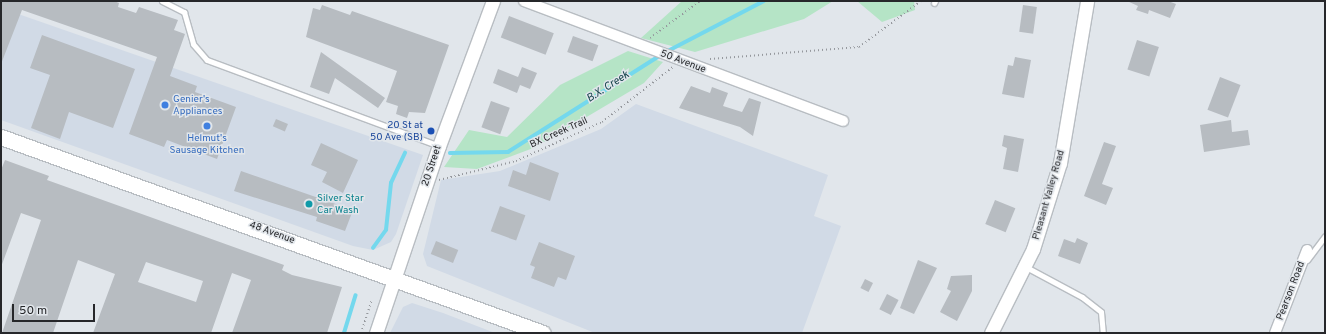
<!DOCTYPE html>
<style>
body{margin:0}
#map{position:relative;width:1326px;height:334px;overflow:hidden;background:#e1e6eb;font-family:Overpass,sans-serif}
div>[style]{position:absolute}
.built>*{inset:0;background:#d1dae6}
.green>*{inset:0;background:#b5e4c6}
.stream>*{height:3.5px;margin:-1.75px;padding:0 1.75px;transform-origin:1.75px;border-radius:1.75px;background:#74d8ed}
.building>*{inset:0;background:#b7bcc1;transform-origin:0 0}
.path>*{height:2px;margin-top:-1px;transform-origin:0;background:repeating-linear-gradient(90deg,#95989d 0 1px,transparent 0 4px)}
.roads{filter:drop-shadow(1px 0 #b8bdc2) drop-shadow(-1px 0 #b8bdc2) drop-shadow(0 1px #b8bdc2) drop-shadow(0 -1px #b8bdc2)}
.service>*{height:5px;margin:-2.5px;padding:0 2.5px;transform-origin:2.5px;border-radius:2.5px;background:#fff}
.minor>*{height:10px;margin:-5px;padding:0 5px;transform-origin:5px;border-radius:5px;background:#fff}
.tertiary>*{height:13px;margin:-6.5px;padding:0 6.5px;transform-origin:6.5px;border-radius:6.5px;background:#fff}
.secondary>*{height:15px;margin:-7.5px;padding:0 7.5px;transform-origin:7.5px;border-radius:7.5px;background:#fff}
.dots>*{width:11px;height:11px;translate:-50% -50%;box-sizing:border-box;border:2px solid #e1e6eb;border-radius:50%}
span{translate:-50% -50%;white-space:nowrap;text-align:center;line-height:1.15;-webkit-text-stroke:3px #e1e6eb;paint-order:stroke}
.street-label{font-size:10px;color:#26272a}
.shop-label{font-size:10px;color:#366cbe}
.left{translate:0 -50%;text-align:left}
.transit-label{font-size:10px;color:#164399}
.right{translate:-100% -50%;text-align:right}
.culture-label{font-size:10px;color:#0d838f}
.water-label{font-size:11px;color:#124049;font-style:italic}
.frame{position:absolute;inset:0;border:2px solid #26272a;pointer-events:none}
.scale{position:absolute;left:12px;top:304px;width:83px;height:18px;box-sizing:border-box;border:2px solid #26272a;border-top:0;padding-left:5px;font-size:12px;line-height:14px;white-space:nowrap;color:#26272a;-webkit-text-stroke:3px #e1e6eb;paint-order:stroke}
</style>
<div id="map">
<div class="built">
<i style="clip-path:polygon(1px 8px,423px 155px,396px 234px,391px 242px,373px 250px,353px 246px,1px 120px)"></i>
<i style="clip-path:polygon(636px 104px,828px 175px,814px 216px,841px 226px,802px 333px,595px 333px,427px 266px,423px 254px,441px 180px,500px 171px,601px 129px)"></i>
<i style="clip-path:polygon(412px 303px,443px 313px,495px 333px,390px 333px,403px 307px)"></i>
</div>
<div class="green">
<i style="clip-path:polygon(682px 1px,833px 1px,804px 19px,695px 52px,641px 38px)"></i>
<i style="clip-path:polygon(857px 1px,914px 1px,915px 10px,882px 22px)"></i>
<i style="clip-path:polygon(628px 51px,663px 62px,644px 83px,536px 147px,477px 169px,444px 167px,469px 130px,507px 137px,560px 85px)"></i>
</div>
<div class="stream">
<i style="left:666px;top:52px;width:110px;rotate:-27.5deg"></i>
<i style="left:450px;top:153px;width:58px;rotate:-1deg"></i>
<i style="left:508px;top:152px;width:181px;rotate:-32.4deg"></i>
<i style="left:373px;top:248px;width:22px;rotate:-54deg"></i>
<i style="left:386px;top:230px;width:47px;rotate:-83.9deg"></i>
<i style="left:391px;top:183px;width:33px;rotate:-65deg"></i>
<i style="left:344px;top:333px;width:39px;rotate:-73deg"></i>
</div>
<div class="building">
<i style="clip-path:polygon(1px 1px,114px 1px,119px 3px,118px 7px,136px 13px,139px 7px,178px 20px,174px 30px,185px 34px,170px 76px,197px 86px,195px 92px,236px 107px,217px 159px,167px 140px,164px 147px,129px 134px,157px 57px,22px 10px,1px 64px)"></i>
<i style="clip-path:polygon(1127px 1px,1168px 1px,1176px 4px,1170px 18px,1149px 10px,1148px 14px,1136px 10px,1138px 6px)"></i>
<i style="clip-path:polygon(322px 5px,350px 15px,352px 11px,449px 45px,425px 113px,409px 112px,407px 118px,396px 114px,398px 106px,386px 102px,397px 71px,306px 37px,313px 8px,320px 10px)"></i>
<i style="left:1023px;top:5px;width:14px;height:27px;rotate:8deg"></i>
<i style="left:509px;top:16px;width:48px;height:23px;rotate:21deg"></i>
<i style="clip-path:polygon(42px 35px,135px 69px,113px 128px,69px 112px,60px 139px,31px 128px,50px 75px,30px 68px)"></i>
<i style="left:573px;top:36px;width:27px;height:17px;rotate:20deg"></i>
<i style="left:1137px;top:40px;width:23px;height:31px;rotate:18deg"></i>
<i style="clip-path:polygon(321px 52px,385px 98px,378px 108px,335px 78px,329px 94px,310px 87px)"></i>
<i style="clip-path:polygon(1015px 57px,1031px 60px,1024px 98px,1002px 94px,1008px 65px,1013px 66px)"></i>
<i style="clip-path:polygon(522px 67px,537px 73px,530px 89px,520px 85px,517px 93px,493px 83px,498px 69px,518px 77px)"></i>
<i style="left:1220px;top:77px;width:22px;height:35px;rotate:21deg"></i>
<i style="clip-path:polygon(691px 86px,710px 93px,712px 87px,728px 93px,723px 106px,742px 112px,749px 98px,761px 102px,753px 136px,740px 127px,679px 108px)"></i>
<i style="left:491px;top:101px;width:20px;height:28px;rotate:20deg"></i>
<i style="left:276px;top:119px;width:13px;height:8px;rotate:23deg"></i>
<i style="clip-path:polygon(1231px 120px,1232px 132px,1248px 130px,1250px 145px,1204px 152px,1200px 125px)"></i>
<i style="clip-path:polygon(1004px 135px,1024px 139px,1018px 172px,1003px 169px,1007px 148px,1002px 146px)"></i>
<i style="clip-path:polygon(1104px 142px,1116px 146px,1102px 184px,1113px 188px,1106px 205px,1084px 196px)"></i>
<i style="clip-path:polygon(321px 143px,358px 160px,343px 193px,322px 182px,327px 172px,311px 165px)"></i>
<i style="clip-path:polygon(evenodd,5px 160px,49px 176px,47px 180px,284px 265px,282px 270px,292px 275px,342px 287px,327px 333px,232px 333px,251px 280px,232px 273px,211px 333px,93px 333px,115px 274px,78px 260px,53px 333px,2px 333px,41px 220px,21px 213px,1px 267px,1px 170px,5px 160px,146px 262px,203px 281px,196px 302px,138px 282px,146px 262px)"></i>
<i style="clip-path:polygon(530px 162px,559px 173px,550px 201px,508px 186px,513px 170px,526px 175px)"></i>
<i style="clip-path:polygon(241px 171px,353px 210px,345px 231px,316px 221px,317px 217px,234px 191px)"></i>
<i style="left:995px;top:200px;width:22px;height:26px;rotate:22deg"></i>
<i style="left:500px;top:206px;width:27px;height:27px;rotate:20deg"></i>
<i style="clip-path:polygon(1077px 238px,1088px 243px,1080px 264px,1058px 256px,1064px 239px,1075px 243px)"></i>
<i style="left:436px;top:241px;width:24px;height:14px;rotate:22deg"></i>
<i style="clip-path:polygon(539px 242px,575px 256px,566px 280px,558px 277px,554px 287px,531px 278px,535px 267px,530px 265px)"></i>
<i style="clip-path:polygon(918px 260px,937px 268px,914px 314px,900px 308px)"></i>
<i style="clip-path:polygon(972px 275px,972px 291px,957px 321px,940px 312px,951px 291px,947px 289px,951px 276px)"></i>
<i style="left:865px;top:279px;width:9px;height:10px;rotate:27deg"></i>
<i style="left:887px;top:294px;width:13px;height:17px;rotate:27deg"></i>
</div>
<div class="path">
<i style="left:650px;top:38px;width:62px;rotate:-36.5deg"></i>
<i style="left:710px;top:59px;width:149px;rotate:-4.6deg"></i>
<i style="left:859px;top:47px;width:77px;rotate:-36.6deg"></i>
<i style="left:439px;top:180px;width:79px;rotate:-13.9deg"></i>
<i style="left:516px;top:161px;width:94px;rotate:-24.4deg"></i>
<i style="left:602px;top:122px;width:90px;rotate:-37.8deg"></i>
<i style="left:361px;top:333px;width:35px;rotate:-72deg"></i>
</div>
<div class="roads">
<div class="service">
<i style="left:162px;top:1px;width:25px;rotate:27deg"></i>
<i style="left:184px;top:12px;width:33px;rotate:74deg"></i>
<i style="left:193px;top:44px;width:21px;rotate:49deg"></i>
<i style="left:207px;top:60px;width:247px;rotate:20.3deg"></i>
<i style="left:934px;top:3px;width:2px;rotate:-63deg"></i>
<i style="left:1307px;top:260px;width:30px;rotate:-53deg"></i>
<i style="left:1026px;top:267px;width:64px;rotate:28.2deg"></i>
<i style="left:1082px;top:297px;width:24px;rotate:38deg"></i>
<i style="left:1101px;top:312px;width:21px;rotate:85deg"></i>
</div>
<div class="minor">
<i style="left:524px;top:1px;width:341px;rotate:20.6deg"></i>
<i style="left:1275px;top:333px;width:89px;rotate:-68.9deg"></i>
</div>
<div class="tertiary">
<i style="left:376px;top:333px;width:197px;rotate:-71.4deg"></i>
<i style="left:439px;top:146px;width:155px;rotate:-69.6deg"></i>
<i style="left:991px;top:333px;width:94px;rotate:-63.4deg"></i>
<i style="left:1033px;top:249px;width:90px;rotate:-72.6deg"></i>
<i style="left:1060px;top:163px;width:164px;rotate:-80.5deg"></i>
</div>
<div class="secondary">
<i style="left:1px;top:137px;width:576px;rotate:19.88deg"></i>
</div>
</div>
<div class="dots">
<i style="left:165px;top:105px;background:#3f7fe0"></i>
<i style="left:207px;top:126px;background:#3f7fe0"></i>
<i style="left:431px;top:131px;background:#1a4fb4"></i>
<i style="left:309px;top:204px;background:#0f9aa8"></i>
</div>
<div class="street-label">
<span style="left:683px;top:62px;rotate:21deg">50 Avenue</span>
<span style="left:559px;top:133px;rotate:-24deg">BX Creek Trail</span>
<span style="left:432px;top:166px;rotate:-72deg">20 Street</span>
<span style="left:1049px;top:195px;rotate:-74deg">Pleasant Valley Road</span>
<span style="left:272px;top:233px;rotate:20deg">48 Avenue</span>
<span style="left:1291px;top:291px;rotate:-69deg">Pearson Road</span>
</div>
<div class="shop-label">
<span class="left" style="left:173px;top:105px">Genier's<br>Appliances</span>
<span style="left:207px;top:144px">Helmut's<br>Sausage Kitchen</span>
</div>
<div class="transit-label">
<span class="right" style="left:423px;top:131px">20 St at<br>50 Ave (SB)</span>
</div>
<div class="culture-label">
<span class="left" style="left:317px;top:204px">Silver Star<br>Car Wash</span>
</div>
<div class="water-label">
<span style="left:608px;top:87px;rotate:-33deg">B.X. Creek</span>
</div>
<div class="frame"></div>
<div class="scale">50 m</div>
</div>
